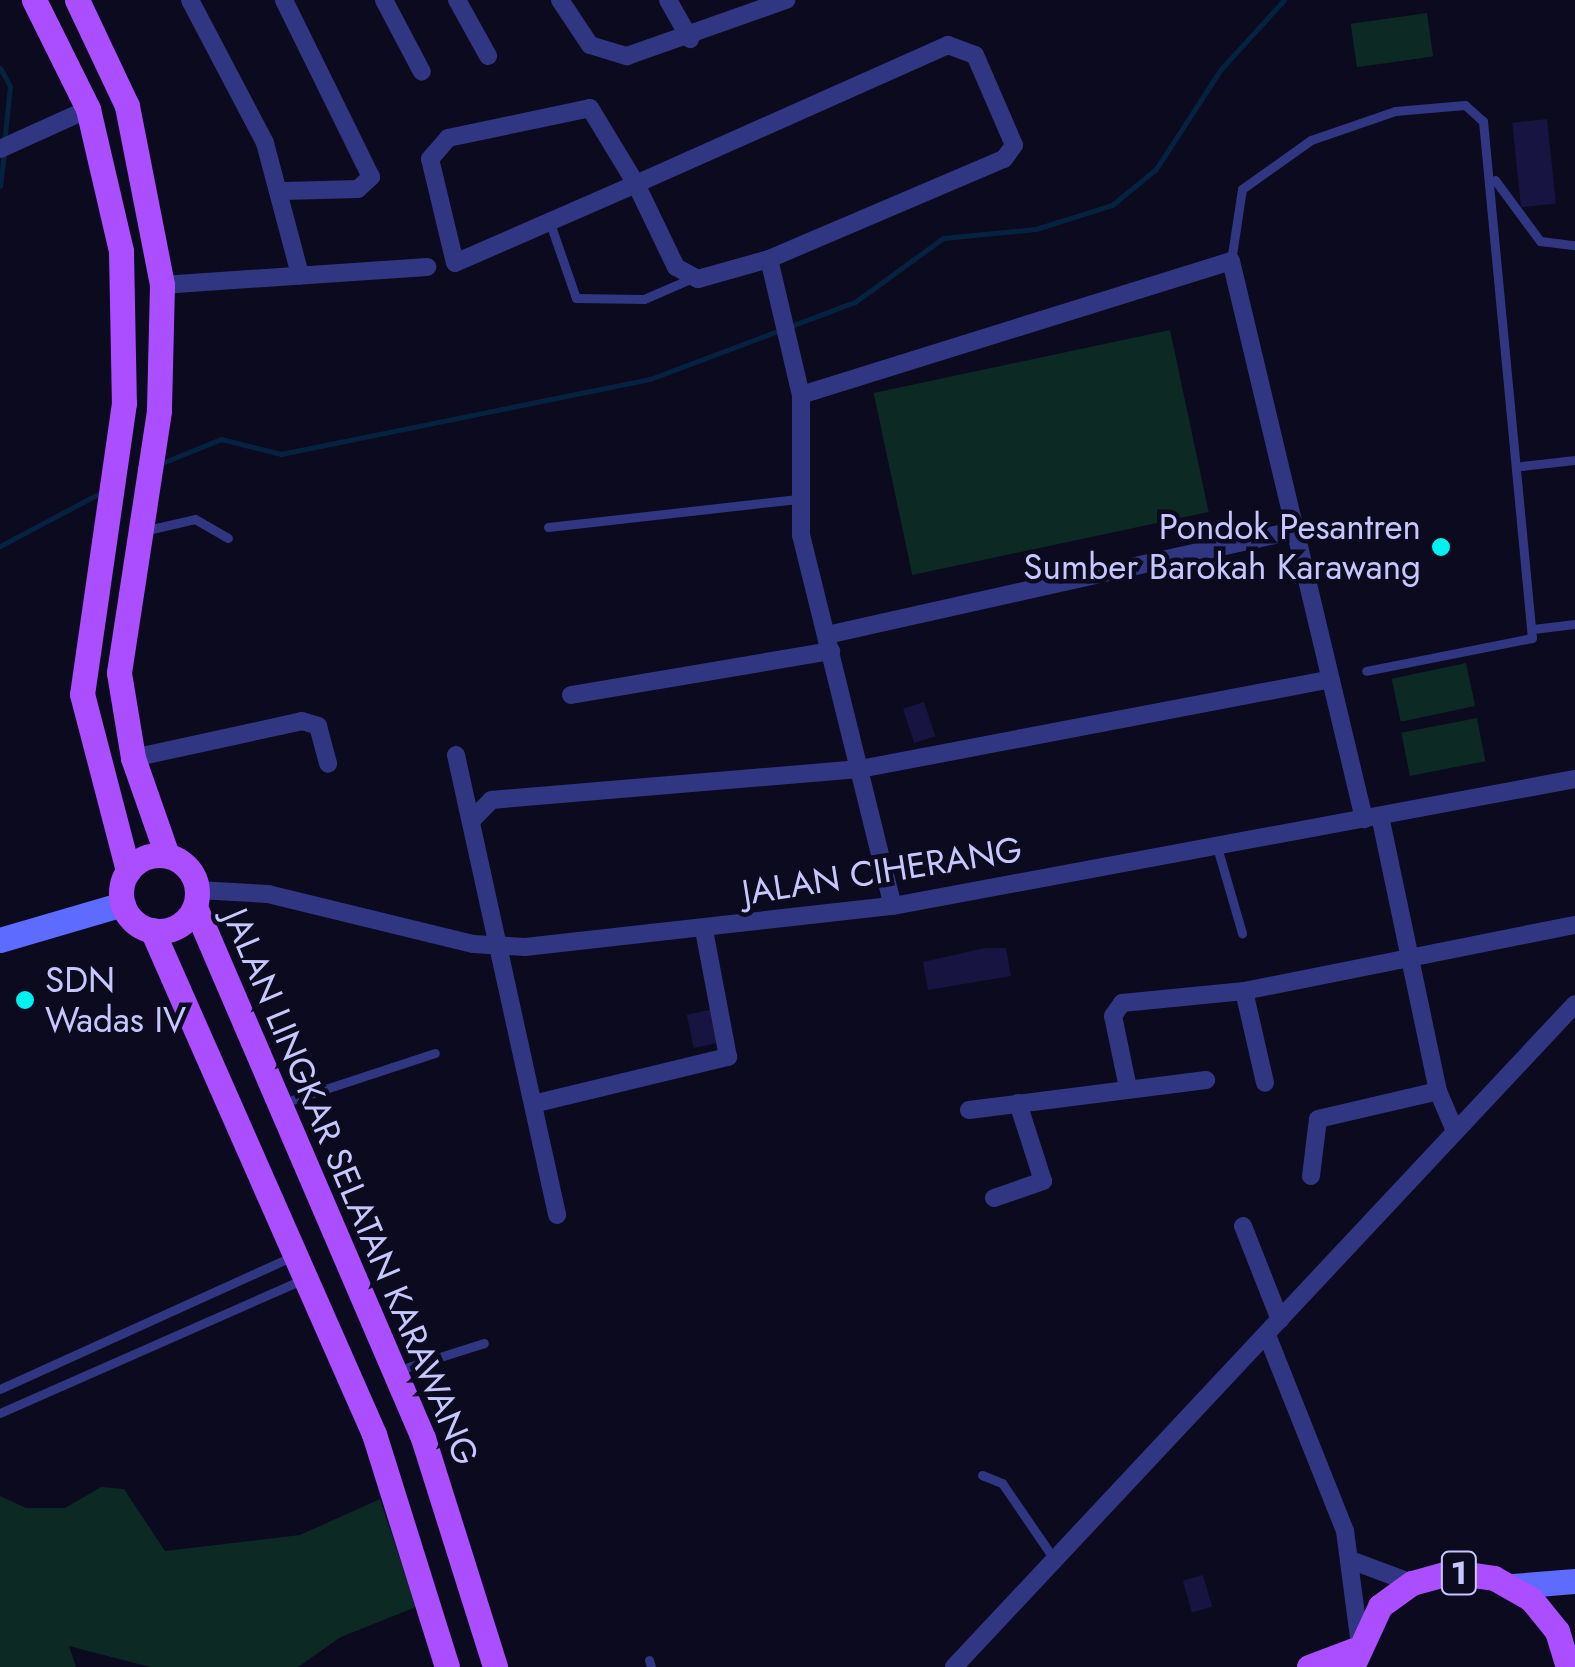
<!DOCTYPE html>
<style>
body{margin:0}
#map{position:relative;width:1575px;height:1667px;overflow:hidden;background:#0b0a1e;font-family:Jost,sans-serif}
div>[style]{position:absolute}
.green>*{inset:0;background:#0c2924;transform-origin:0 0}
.stream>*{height:5px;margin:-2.5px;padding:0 2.5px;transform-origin:2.5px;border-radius:2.5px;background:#062241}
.building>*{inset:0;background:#181441;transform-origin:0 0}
.lane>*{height:9px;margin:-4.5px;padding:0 4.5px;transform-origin:4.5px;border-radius:4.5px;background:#303682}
.street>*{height:18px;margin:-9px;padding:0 9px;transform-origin:9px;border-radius:9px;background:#303682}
.secondary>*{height:25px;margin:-12.5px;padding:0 12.5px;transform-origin:12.5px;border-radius:12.5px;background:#5e6bff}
.primary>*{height:25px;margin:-12.5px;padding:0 12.5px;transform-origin:12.5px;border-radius:12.5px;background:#aa4eff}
.primary>.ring{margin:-12.5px;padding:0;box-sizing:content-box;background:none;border:25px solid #aa4eff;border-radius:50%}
.dots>*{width:28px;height:28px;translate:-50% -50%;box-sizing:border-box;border:5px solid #0b0a1e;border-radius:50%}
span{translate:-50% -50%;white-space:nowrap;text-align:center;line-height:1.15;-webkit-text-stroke:9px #0b0a1e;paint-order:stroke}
.shield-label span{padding:2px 8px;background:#0b0a1e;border:2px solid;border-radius:8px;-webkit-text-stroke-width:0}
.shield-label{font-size:32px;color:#c7c7ff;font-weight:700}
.poi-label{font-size:35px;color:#c7c7ff}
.right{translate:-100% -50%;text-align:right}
.left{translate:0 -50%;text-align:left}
.street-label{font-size:35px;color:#c7c7ff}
</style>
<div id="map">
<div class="green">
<i style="left:1427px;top:13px;width:44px;height:77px;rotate:82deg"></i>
<i style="left:1170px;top:330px;width:186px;height:303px;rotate:78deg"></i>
<i style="left:1466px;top:663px;width:44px;height:76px;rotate:78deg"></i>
<i style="left:1477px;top:718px;width:44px;height:77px;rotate:79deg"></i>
<i style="clip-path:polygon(101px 1487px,124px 1489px,165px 1551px,300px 1535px,380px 1499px,416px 1607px,341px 1637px,298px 1667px,150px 1667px,69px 1646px,76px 1667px,0 1667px,0 1496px,26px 1508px,65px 1508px)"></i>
</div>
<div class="stream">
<i style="left:0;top:68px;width:21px;rotate:61deg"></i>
<i style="left:10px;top:86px;width:57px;rotate:96deg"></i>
<i style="left:0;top:186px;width:32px;rotate:-83deg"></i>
<i style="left:162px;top:463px;width:64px;rotate:-22.1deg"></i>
<i style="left:221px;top:439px;width:62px;rotate:14deg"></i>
<i style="left:281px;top:454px;width:377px;rotate:-11.5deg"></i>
<i style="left:650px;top:379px;width:219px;rotate:-20.6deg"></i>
<i style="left:855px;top:302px;width:109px;rotate:-36deg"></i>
<i style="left:943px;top:238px;width:93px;rotate:-5.5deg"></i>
<i style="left:1036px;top:229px;width:80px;rotate:-17.5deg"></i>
<i style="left:1112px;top:205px;width:57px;rotate:-39.3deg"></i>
<i style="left:1156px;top:169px;width:119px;rotate:-57deg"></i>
<i style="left:1221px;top:69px;width:93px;rotate:-47.6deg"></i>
<i style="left:0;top:546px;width:115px;rotate:-27.9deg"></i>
</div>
<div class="building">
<i style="left:1547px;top:119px;width:85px;height:35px;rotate:84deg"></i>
<i style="left:924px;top:702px;width:36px;height:22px;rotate:72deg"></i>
<i style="clip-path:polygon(985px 948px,1006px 948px,1011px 976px,928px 990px,923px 962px)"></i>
<i style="left:718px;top:1008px;width:34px;height:32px;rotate:78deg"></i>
<i style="left:1203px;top:1575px;width:33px;height:21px;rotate:74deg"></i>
</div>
<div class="lane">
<i style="left:1495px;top:180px;width:76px;rotate:53.6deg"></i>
<i style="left:1540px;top:241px;width:35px;rotate:7deg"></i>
<i style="left:551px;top:226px;width:76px;rotate:70.9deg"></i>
<i style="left:576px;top:298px;width:68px;rotate:0.8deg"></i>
<i style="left:644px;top:299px;width:50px;rotate:-23.5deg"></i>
<i style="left:1231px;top:261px;width:73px;rotate:-81.3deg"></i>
<i style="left:1242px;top:189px;width:85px;rotate:-35.4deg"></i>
<i style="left:1311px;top:140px;width:89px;rotate:-19deg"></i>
<i style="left:1395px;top:111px;width:70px;rotate:-4.9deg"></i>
<i style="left:1465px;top:105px;width:24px;rotate:42deg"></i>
<i style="left:1483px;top:121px;width:519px;rotate:84.59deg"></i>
<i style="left:1532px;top:638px;width:169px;rotate:168.8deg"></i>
<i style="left:1522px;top:466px;width:53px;rotate:-6.5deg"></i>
<i style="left:548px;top:527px;width:251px;rotate:-6.4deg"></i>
<i style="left:143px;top:531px;width:53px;rotate:-13deg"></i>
<i style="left:195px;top:519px;width:38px;rotate:30deg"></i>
<i style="left:1533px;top:629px;width:42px;rotate:-6.8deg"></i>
<i style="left:1217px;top:847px;width:90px;rotate:73.8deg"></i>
<i style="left:280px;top:1104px;width:163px;rotate:-18.2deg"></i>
<i style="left:399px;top:1370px;width:89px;rotate:-17.6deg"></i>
<i style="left:0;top:1389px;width:322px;rotate:-24.4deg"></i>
<i style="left:0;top:1413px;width:332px;rotate:-23.8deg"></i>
<i style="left:982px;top:1475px;width:22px;rotate:22deg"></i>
<i style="left:1002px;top:1483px;width:92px;rotate:55.6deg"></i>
<i style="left:649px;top:1660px;width:7px;rotate:74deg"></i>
</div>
<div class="street">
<i style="left:190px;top:0;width:161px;rotate:62.3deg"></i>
<i style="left:265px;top:143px;width:137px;rotate:75.1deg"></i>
<i style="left:384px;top:0;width:81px;rotate:62.2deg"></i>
<i style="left:457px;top:0;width:64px;rotate:61deg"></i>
<i style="left:560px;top:0;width:54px;rotate:56.3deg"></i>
<i style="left:590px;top:45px;width:39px;rotate:17deg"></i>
<i style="left:627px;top:56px;width:169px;rotate:-19.4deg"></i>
<i style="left:668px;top:0;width:45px;rotate:60.6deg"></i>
<i style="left:0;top:149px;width:97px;rotate:-24.4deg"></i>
<i style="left:636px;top:184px;width:197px;rotate:156.4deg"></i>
<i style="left:455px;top:263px;width:107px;rotate:-103.5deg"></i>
<i style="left:430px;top:159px;width:28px;rotate:-49deg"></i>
<i style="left:448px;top:138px;width:145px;rotate:-11.9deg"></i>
<i style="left:590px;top:108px;width:89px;rotate:58.8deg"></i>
<i style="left:636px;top:184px;width:92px;rotate:64.3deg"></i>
<i style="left:676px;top:267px;width:25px;rotate:29deg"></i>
<i style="left:698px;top:279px;width:74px;rotate:-15.7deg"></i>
<i style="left:769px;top:259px;width:255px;rotate:-23.1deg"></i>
<i style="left:1004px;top:159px;width:17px;rotate:-54deg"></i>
<i style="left:1014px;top:145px;width:98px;rotate:-113.4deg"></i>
<i style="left:975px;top:55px;width:29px;rotate:-160deg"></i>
<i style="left:948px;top:45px;width:342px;rotate:156deg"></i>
<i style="left:284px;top:191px;width:74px;rotate:-1.5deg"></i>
<i style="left:358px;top:189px;width:18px;rotate:-43deg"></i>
<i style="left:371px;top:177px;width:197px;rotate:-116.2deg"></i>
<i style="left:769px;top:259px;width:140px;rotate:76.8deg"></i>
<i style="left:801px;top:395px;width:140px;rotate:90deg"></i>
<i style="left:801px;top:535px;width:382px;rotate:76.1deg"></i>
<i style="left:162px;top:285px;width:266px;rotate:-3.9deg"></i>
<i style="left:801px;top:395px;width:450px;rotate:-17.3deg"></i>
<i style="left:1231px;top:261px;width:574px;rotate:76.59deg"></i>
<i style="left:827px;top:635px;width:476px;rotate:-12.6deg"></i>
<i style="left:571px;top:695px;width:264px;rotate:-9.6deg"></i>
<i style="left:456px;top:755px;width:471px;rotate:77.6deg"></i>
<i style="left:133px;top:758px;width:173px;rotate:-12.3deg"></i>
<i style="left:302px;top:721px;width:17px;rotate:17deg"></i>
<i style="left:318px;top:726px;width:39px;rotate:75deg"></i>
<i style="left:1380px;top:816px;width:281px;rotate:78.1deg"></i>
<i style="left:1438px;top:1091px;width:43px;rotate:67deg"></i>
<i style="left:471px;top:821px;width:29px;rotate:-46deg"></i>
<i style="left:491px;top:800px;width:370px;rotate:-4.8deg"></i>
<i style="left:860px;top:769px;width:479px;rotate:-10.8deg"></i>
<i style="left:198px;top:890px;width:70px;rotate:3.3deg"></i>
<i style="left:268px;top:894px;width:211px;rotate:13.7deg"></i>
<i style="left:473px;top:944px;width:52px;rotate:3.3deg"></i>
<i style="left:525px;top:947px;width:370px;rotate:-6.4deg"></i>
<i style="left:893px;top:906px;width:694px;rotate:-10.55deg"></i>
<i style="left:1244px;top:991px;width:94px;rotate:77.1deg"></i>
<i style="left:1127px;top:1083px;width:68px;rotate:-101.8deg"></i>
<i style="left:1113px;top:1016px;width:16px;rotate:-55deg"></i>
<i style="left:1122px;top:1003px;width:123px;rotate:-5.6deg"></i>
<i style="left:1244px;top:991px;width:338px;rotate:-11.3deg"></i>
<i style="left:533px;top:1104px;width:201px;rotate:-13.6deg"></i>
<i style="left:728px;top:1057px;width:129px;rotate:-100.7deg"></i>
<i style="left:969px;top:1110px;width:239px;rotate:-7.2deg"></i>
<i style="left:1311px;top:1176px;width:57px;rotate:-83deg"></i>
<i style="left:1318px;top:1119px;width:123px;rotate:-13.1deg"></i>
<i style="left:994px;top:1198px;width:52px;rotate:-19.1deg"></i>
<i style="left:1043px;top:1181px;width:82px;rotate:-107.8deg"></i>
<i style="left:1243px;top:1226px;width:101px;rotate:68.5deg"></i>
<i style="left:1267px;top:1335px;width:211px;rotate:68.3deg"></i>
<i style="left:1345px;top:1531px;width:108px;rotate:82.5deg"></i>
<i style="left:1353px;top:1561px;width:63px;rotate:20.4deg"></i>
<i style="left:954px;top:1667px;width:908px;rotate:-46.87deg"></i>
</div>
<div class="secondary">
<i style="left:0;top:940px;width:128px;rotate:-16.3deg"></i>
<i style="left:1513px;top:1586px;width:62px;rotate:-4.6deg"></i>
</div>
<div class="primary">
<i style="left:34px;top:0;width:122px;rotate:63.6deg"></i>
<i style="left:88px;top:109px;width:146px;rotate:76.9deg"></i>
<i style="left:121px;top:251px;width:152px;rotate:88.9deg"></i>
<i style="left:124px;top:403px;width:294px;rotate:98.2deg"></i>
<i style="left:82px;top:694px;width:183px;rotate:75.4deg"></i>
<i style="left:77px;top:0;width:117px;rotate:64.7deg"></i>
<i style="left:127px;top:106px;width:182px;rotate:78.9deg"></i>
<i style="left:162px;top:285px;width:126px;rotate:91.4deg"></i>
<i style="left:159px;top:411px;width:265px;rotate:98.7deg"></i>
<i style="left:119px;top:673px;width:86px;rotate:80.6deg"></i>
<i style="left:133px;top:758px;width:103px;rotate:70.7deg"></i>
<i class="ring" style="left:121px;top:855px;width:51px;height:51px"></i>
<i style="left:195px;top:907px;width:578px;rotate:66.76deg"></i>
<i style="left:423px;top:1438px;width:240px;rotate:72.5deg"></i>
<i style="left:152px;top:930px;width:551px;rotate:66.23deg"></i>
<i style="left:374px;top:1434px;width:244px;rotate:72.6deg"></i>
<i style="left:1309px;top:1667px;width:48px;rotate:-20.7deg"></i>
<i style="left:1352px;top:1667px;width:67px;rotate:-65.3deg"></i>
<i style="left:1380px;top:1606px;width:39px;rotate:-36deg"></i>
<i style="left:1412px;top:1583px;width:41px;rotate:-15.4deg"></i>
<i style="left:1452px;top:1572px;width:42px;rotate:8.1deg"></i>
<i style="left:1494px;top:1578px;width:43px;rotate:29.6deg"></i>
<i style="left:1531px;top:1599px;width:41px;rotate:50.9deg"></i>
<i style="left:1557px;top:1631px;width:38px;rotate:73deg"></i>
</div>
<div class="dots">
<i style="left:1441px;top:547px;background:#00f2f0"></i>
<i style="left:25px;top:1000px;background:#00f2f0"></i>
</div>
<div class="shield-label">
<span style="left:1459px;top:1573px">1</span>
</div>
<div class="poi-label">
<span class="right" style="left:1421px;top:547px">Pondok Pesantren<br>Sumber Barokah Karawang</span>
<span class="left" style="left:45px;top:1000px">SDN<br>Wadas IV</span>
</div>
<div class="street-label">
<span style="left:882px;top:871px;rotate:-9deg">JALAN CIHERANG</span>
<span style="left:351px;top:1187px;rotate:67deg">JALAN LINGKAR SELATAN KARAWANG</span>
</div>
</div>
